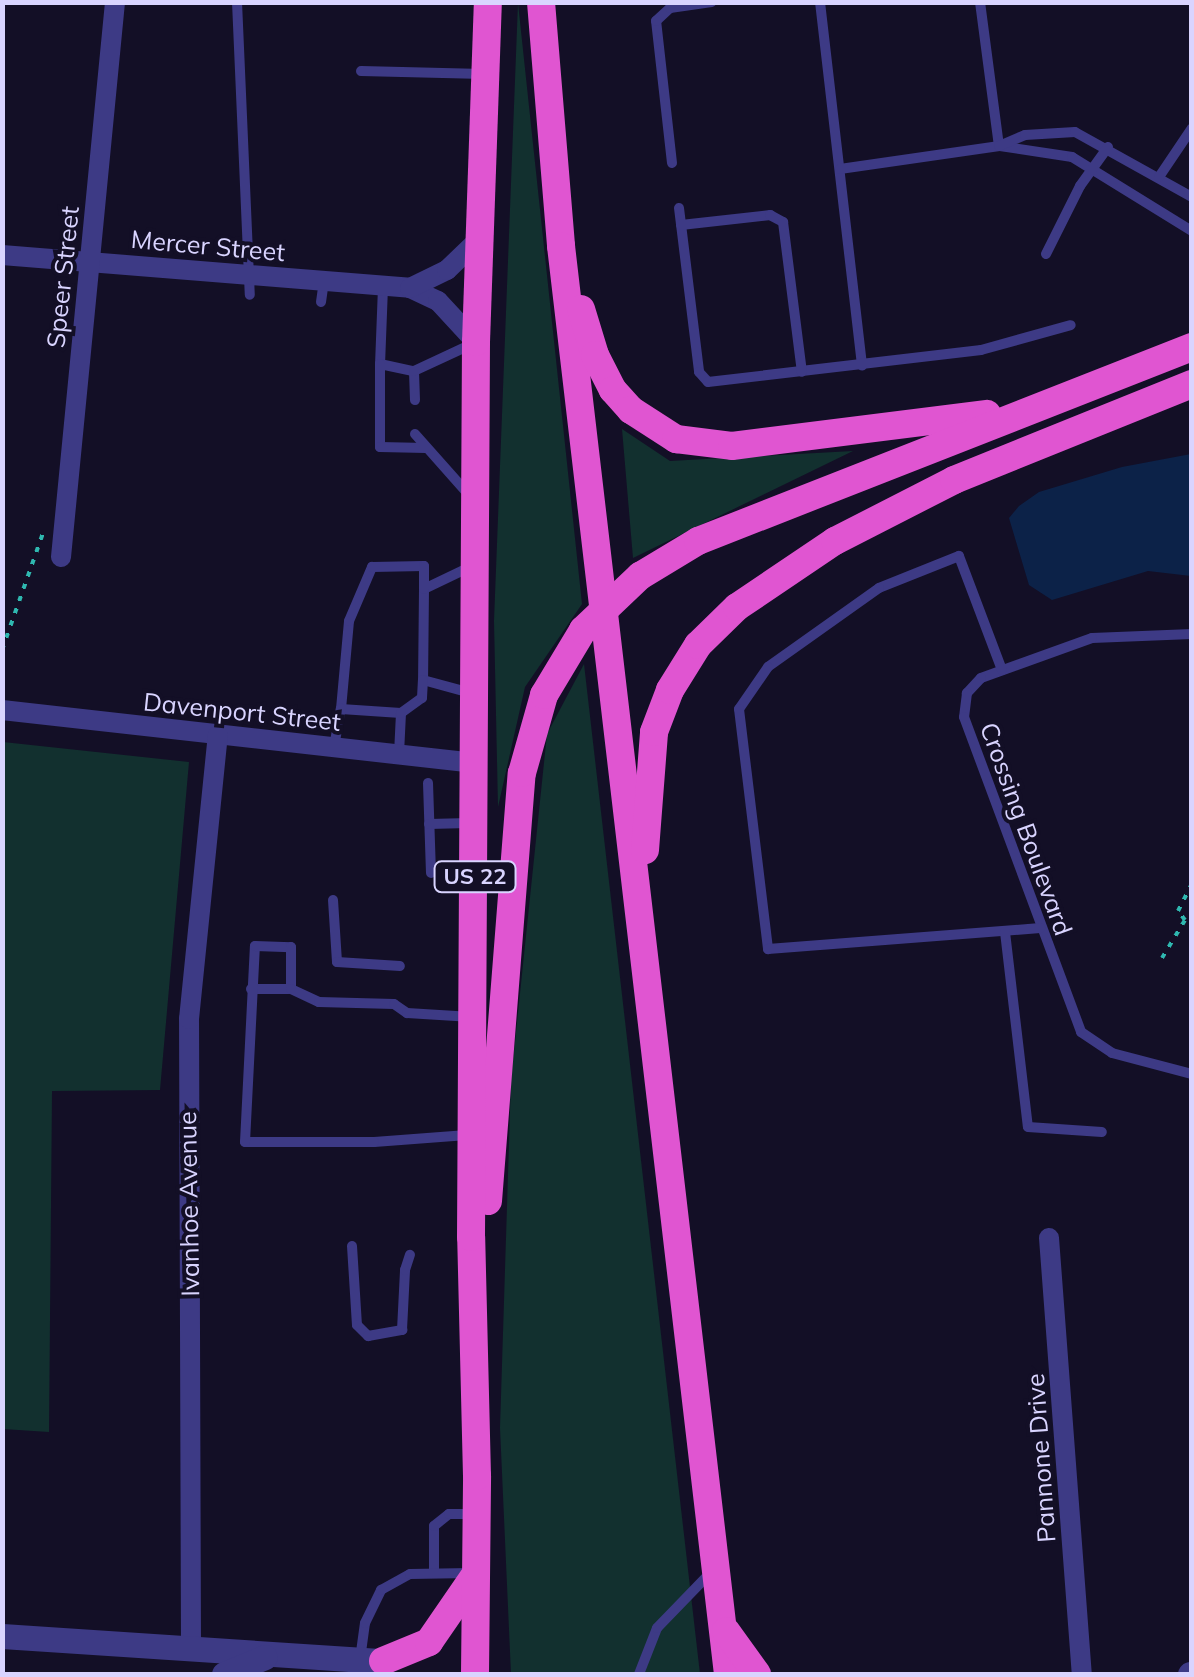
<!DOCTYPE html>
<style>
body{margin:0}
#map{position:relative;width:1194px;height:1677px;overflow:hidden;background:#130f26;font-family:Mulish,sans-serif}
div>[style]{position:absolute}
.green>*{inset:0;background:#12302f}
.water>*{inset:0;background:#0c2248}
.path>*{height:4px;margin-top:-2px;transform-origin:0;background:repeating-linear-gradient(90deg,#2fb8b0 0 5px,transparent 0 13px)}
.service>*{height:10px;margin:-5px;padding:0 5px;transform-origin:5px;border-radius:5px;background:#3d3a85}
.minor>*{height:20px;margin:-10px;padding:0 10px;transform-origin:10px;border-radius:10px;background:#3d3a85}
.tertiary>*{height:25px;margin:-12.5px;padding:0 12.5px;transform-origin:12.5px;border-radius:12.5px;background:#3d3a85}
.trunk>*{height:28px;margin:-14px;padding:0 14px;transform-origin:14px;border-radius:14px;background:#e055d1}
span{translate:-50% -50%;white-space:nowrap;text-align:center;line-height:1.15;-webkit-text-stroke:8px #130f26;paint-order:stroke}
.shield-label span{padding:2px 8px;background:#130f26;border:2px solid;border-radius:8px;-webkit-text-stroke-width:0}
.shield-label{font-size:22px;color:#d9d4ff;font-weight:700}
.street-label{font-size:25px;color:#d9d4ff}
.frame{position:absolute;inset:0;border:5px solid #d9d4ff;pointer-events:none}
</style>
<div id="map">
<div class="green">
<i style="clip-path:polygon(518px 3px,582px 604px,525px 687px,498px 807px,494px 621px)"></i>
<i style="clip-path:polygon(622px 429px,670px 461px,853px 451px,633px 558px)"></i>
<i style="clip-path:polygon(584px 664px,700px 1674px,511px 1674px,500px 1428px,511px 1080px,547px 734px)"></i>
<i style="clip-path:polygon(3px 742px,189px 762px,160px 1090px,52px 1091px,49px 1432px,3px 1429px)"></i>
</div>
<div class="water">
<i style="clip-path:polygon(1191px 454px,1191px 576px,1148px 571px,1052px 600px,1029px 585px,1009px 518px,1019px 506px,1039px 492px,1122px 467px)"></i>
</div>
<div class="path">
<i style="left:2px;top:650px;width:124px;rotate:-70.7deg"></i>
<i style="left:1185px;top:920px;width:11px;rotate:-128deg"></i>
<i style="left:1178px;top:911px;width:30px;rotate:-63deg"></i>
<i style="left:1162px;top:958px;width:44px;rotate:-58.8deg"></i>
</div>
<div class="service">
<i style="left:237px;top:2px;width:293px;rotate:87.5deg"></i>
<i style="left:820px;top:2px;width:366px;rotate:83.4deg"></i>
<i style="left:980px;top:2px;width:145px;rotate:82.5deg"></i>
<i style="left:361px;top:71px;width:123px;rotate:1.4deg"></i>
<i style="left:1000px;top:146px;width:73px;rotate:8.7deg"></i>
<i style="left:1072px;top:157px;width:141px;rotate:31.7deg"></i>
<i style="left:672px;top:163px;width:143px;rotate:-96.4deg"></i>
<i style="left:656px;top:21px;width:19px;rotate:-43deg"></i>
<i style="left:670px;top:8px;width:42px;rotate:-8.1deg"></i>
<i style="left:840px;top:169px;width:161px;rotate:-8.2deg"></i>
<i style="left:999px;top:146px;width:28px;rotate:-23deg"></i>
<i style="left:1025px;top:135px;width:50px;rotate:-3.4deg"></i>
<i style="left:1075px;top:132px;width:134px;rotate:29.1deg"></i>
<i style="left:1159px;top:177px;width:59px;rotate:-56deg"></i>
<i style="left:679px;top:208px;width:165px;rotate:83deg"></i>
<i style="left:699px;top:372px;width:13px;rotate:48deg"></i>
<i style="left:708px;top:382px;width:275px;rotate:-6.7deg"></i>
<i style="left:981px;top:350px;width:93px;rotate:-15.5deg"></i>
<i style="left:681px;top:225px;width:90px;rotate:-6.4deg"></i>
<i style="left:770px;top:215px;width:15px;rotate:28deg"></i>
<i style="left:783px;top:222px;width:151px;rotate:82.8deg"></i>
<i style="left:1046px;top:254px;width:76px;rotate:-63.4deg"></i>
<i style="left:1080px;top:186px;width:48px;rotate:-54.3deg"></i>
<i style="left:383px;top:287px;width:77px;rotate:92.2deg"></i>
<i style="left:380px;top:364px;width:35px;rotate:12deg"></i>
<i style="left:321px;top:302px;width:21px;rotate:-82deg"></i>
<i style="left:380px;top:364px;width:83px;rotate:90deg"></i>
<i style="left:380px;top:447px;width:46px;rotate:1.2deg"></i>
<i style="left:415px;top:400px;width:29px;rotate:-92deg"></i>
<i style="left:414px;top:371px;width:62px;rotate:-24.9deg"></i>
<i style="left:415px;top:434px;width:84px;rotate:48.4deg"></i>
<i style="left:470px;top:567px;width:51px;rotate:154.4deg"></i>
<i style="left:424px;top:589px;width:91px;rotate:90.6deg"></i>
<i style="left:423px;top:680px;width:50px;rotate:15.2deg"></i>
<i style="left:1192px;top:634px;width:100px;rotate:177.7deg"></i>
<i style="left:1092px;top:638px;width:118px;rotate:160.2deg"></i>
<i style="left:981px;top:678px;width:21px;rotate:133deg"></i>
<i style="left:967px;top:693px;width:24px;rotate:97deg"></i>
<i style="left:964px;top:717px;width:336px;rotate:69.6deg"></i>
<i style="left:1081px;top:1032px;width:37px;rotate:34deg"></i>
<i style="left:1112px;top:1053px;width:83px;rotate:14.7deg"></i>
<i style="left:1002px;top:670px;width:122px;rotate:-110.7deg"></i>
<i style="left:959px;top:556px;width:86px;rotate:158.2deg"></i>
<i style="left:879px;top:588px;width:136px;rotate:144.6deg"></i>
<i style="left:768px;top:667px;width:51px;rotate:124.6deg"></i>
<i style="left:739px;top:709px;width:242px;rotate:83.1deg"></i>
<i style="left:768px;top:949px;width:273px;rotate:-4.4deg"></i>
<i style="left:341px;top:709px;width:88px;rotate:-84.8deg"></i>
<i style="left:349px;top:621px;width:59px;rotate:-66.9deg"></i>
<i style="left:372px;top:567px;width:52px;rotate:-1.1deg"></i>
<i style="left:424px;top:566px;width:23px;rotate:90deg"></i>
<i style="left:334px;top:747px;width:39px;rotate:-80deg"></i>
<i style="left:341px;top:709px;width:60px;rotate:3.8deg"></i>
<i style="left:399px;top:754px;width:41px;rotate:-87.2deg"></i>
<i style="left:401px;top:713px;width:26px;rotate:-36deg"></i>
<i style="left:422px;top:698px;width:18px;rotate:-87deg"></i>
<i style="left:428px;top:783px;width:90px;rotate:88.1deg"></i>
<i style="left:429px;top:824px;width:40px;rotate:-1.4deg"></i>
<i style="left:333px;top:900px;width:62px;rotate:86.3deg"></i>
<i style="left:337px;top:962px;width:63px;rotate:3.6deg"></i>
<i style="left:1005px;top:932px;width:196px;rotate:83.3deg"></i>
<i style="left:1028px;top:1127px;width:74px;rotate:3.9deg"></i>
<i style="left:251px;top:989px;width:40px"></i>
<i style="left:467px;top:1135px;width:93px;rotate:175.7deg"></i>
<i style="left:374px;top:1142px;width:129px;rotate:180deg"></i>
<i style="left:245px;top:1142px;width:196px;rotate:-87.1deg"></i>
<i style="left:255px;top:946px;width:36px;rotate:2deg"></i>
<i style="left:291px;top:947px;width:42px;rotate:90deg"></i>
<i style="left:291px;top:989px;width:31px;rotate:25deg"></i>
<i style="left:319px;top:1002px;width:75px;rotate:1.5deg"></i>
<i style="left:394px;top:1004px;width:16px;rotate:35deg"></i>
<i style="left:407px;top:1013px;width:65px;rotate:3.5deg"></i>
<i style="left:352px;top:1246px;width:79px;rotate:86.4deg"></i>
<i style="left:357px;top:1325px;width:16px;rotate:45deg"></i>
<i style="left:368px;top:1336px;width:35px;rotate:-10deg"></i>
<i style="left:402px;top:1330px;width:60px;rotate:-87.1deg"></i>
<i style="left:405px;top:1270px;width:16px;rotate:-72deg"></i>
<i style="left:434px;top:1572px;width:46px;rotate:-90deg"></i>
<i style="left:434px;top:1526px;width:19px;rotate:-39deg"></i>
<i style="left:449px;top:1514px;width:24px"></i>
<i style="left:358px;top:1674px;width:51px;rotate:-82.2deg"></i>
<i style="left:365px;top:1623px;width:37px;rotate:-64deg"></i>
<i style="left:381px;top:1590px;width:33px;rotate:-29deg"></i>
<i style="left:410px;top:1574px;width:61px;rotate:-0.9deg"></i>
<i style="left:639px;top:1674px;width:49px;rotate:-68.6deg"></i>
<i style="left:657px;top:1628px;width:79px;rotate:-46deg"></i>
</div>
<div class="minor">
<i style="left:2px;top:255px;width:409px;rotate:4.6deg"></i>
<i style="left:410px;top:288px;width:31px;rotate:25deg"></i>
<i style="left:438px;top:301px;width:56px;rotate:47.2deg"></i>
<i style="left:410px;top:288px;width:41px;rotate:-25.9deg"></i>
<i style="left:447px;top:270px;width:42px;rotate:-44deg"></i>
<i style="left:61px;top:557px;width:558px;rotate:-84.44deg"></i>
<i style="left:2px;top:710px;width:476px;rotate:6.4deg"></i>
<i style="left:1049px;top:1238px;width:437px;rotate:85.7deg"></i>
<i style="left:191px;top:1647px;width:628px;rotate:-90.18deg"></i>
<i style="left:189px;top:1019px;width:285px;rotate:-84.2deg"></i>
</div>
<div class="tertiary">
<i style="left:2px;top:1636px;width:382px;rotate:3.8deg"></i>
<i style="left:224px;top:1674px;width:44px;rotate:-22.5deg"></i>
<i style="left:1190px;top:1674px;width:2px"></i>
</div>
<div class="trunk">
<i style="left:541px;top:2px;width:245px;rotate:85.3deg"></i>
<i style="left:561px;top:246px;width:1438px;rotate:83.33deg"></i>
<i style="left:581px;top:309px;width:48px;rotate:73.1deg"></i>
<i style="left:595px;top:355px;width:39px;rotate:63deg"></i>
<i style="left:613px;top:390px;width:27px;rotate:48deg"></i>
<i style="left:631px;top:410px;width:54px;rotate:32.8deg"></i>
<i style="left:676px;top:439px;width:56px;rotate:7.1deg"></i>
<i style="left:732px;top:446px;width:257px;rotate:-7.2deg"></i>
<i style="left:645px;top:850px;width:118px;rotate:-85.6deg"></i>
<i style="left:654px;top:732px;width:45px;rotate:-69.1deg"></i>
<i style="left:670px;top:690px;width:53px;rotate:-58.1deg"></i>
<i style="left:698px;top:645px;width:54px;rotate:-44.3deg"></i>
<i style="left:737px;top:607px;width:118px;rotate:-34deg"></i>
<i style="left:835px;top:541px;width:134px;rotate:-27.1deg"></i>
<i style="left:954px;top:480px;width:257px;rotate:-22deg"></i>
<i style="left:488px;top:1201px;width:429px;rotate:-85.5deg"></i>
<i style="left:522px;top:773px;width:81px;rotate:-74.2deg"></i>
<i style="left:544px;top:695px;width:76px;rotate:-59deg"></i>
<i style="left:583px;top:630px;width:79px;rotate:-43.5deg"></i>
<i style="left:640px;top:576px;width:68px;rotate:-31.1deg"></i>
<i style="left:698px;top:541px;width:531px;rotate:-21.44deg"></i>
<i style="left:726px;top:1631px;width:53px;rotate:54.2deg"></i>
<i style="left:383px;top:1661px;width:50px;rotate:-22.4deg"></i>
<i style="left:429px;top:1642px;width:78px;rotate:-55.5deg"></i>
<i style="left:475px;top:1674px;width:198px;rotate:-89.4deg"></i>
<i style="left:477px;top:1476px;width:239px;rotate:-91.4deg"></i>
<i style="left:471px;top:1237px;width:895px;rotate:-89.68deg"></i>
<i style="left:476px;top:342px;width:340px;rotate:-88deg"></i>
</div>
<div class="shield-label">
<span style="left:475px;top:877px">US 22</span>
</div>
<div class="street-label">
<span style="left:208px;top:246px;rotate:5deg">Mercer Street</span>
<span style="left:63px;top:277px;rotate:-84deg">Speer Street</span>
<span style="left:242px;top:712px;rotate:6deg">Davenport Street</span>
<span style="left:1026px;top:829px;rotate:70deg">Crossing Boulevard</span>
<span style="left:189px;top:1204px;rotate:-91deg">Ivanhoe Avenue</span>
<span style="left:1041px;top:1458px;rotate:-94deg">Pannone Drive</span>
</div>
<div class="frame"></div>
</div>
